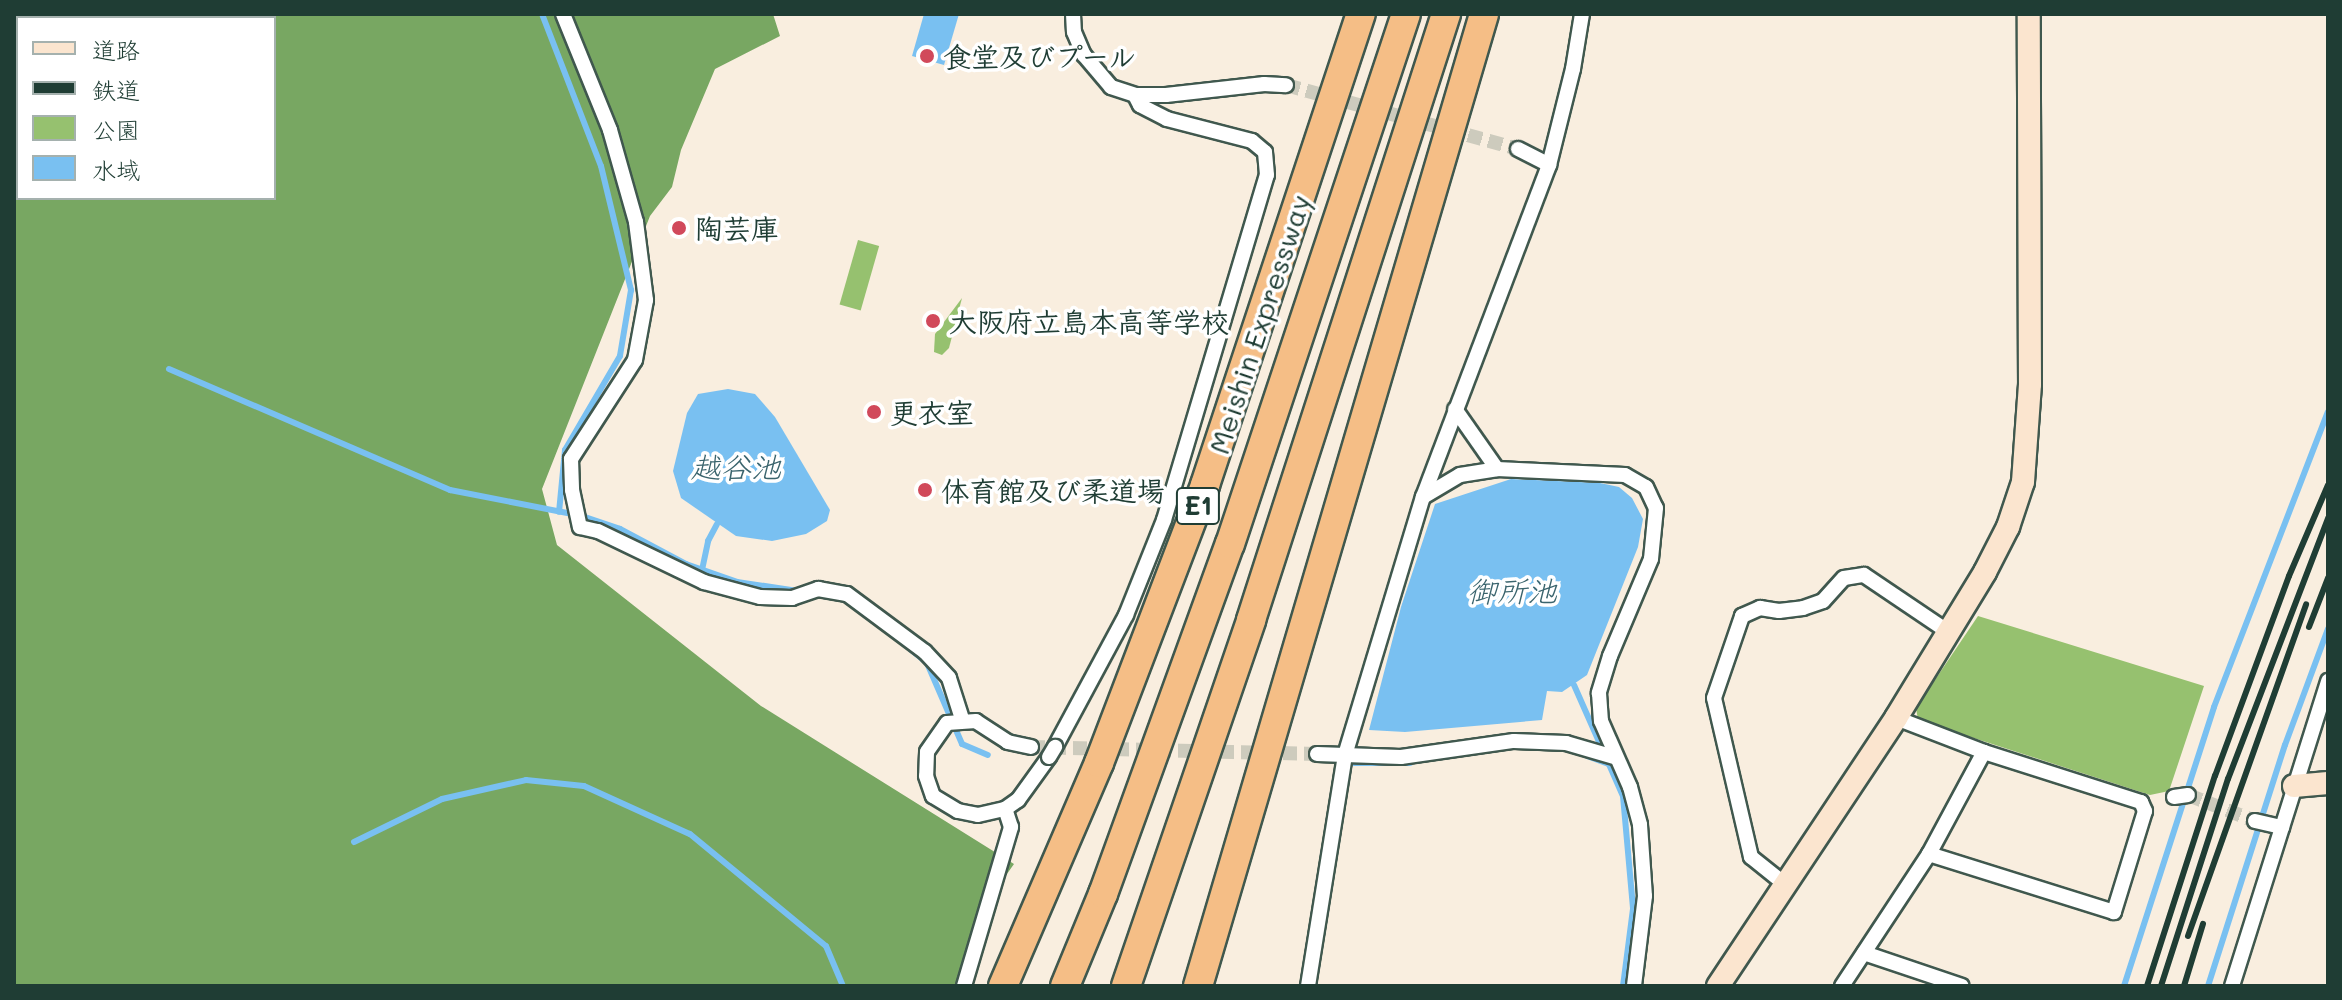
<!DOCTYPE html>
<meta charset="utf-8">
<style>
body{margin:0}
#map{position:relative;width:2342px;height:1000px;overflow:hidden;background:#f9eedf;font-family:Mali,"Klee One",sans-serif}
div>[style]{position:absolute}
.green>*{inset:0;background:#96c16f;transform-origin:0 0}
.forest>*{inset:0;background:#78a762}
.water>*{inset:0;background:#79c0f1}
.stream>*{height:6px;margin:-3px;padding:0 3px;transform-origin:3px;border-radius:3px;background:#79c0f1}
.street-tunnel>*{height:14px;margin-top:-7px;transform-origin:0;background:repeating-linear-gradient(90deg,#cdcbbd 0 14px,transparent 0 21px)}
.roads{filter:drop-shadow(2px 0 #40584e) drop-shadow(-2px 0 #40584e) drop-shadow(0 2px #40584e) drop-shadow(0 -2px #40584e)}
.street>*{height:14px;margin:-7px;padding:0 7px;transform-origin:7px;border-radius:7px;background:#fff}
.secondary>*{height:22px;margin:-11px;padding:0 11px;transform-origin:11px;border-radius:11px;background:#fbe5cf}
.highway>*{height:28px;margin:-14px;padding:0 14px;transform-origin:14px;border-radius:14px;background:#f5be86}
.rail>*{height:6px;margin:-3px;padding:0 3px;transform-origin:3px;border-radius:3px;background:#1f3d34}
.bridges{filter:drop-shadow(2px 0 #40584e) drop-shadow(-2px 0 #40584e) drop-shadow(0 2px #40584e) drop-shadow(0 -2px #40584e)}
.street-bridge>*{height:14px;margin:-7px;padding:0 7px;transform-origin:7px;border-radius:7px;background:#fff}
.dots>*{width:22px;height:22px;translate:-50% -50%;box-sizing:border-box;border:4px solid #fff;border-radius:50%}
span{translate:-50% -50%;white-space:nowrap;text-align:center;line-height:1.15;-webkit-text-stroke:7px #fff;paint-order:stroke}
.shield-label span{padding:2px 6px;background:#fff;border:2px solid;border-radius:6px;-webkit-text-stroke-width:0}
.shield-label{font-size:26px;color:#1f3d34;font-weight:700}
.poi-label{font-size:28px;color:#1f3d34;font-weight:700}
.left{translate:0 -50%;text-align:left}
.street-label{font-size:28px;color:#1f3d34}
.water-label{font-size:30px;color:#3a646d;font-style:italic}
.frame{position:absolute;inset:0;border:16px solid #1f3d34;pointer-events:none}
.legend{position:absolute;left:16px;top:16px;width:260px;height:184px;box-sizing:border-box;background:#fff;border:2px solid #a5b1ae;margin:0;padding:10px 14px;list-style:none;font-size:24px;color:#1f3d34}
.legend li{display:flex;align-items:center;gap:16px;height:40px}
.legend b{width:40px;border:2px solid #a5b1ae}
</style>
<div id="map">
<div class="green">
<i style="left:858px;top:240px;width:22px;height:67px;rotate:16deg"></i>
<i style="clip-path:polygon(962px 298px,949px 348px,942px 355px,934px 352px,935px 334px)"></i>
<i style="clip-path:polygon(1978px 616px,2204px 686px,2169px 791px,2150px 795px,1918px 720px,1916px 708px)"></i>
</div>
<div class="forest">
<i style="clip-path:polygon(evenodd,14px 14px,773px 14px,780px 36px,715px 69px,681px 150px,672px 187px,650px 216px,542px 489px,557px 545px,761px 706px,1014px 864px,997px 888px,961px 986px,14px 986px,14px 14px,18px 18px,274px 18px,274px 198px,18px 198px,18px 18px)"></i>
</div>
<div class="water">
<i style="clip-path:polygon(924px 14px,959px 14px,944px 65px,912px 56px)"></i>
<i style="clip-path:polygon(728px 389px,755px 394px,775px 417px,830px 510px,827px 521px,806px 534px,772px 541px,736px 536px,681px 498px,673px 471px,687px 413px,698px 394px)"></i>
<i style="clip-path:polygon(1511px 479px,1600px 483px,1619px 487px,1632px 498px,1643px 519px,1638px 547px,1587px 675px,1562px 692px,1547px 691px,1542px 720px,1405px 732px,1369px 730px,1401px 607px,1435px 504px)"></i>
</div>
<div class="stream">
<i style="left:542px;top:14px;width:163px;rotate:68.8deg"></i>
<i style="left:601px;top:166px;width:128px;rotate:76.4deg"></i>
<i style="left:631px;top:290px;width:67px;rotate:99.5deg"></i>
<i style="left:620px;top:356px;width:109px;rotate:120.3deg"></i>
<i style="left:565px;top:450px;width:62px;rotate:95.5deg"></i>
<i style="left:169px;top:369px;width:306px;rotate:23.3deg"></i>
<i style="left:450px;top:490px;width:135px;rotate:11.1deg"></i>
<i style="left:582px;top:516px;width:40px;rotate:18.9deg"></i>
<i style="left:620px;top:529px;width:75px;rotate:27.9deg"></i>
<i style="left:686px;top:564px;width:54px;rotate:19.4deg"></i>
<i style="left:737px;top:582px;width:63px;rotate:8.3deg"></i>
<i style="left:702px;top:570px;width:30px;rotate:-78deg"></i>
<i style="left:708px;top:541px;width:19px;rotate:-62deg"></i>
<i style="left:910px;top:649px;width:22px;rotate:39deg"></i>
<i style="left:927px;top:663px;width:88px;rotate:66.6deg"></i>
<i style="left:962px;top:744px;width:28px;rotate:23deg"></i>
<i style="left:1574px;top:685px;width:121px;rotate:66.2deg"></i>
<i style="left:1623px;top:796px;width:113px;rotate:84.9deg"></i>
<i style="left:1633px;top:909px;width:78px;rotate:97.4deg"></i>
<i style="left:1587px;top:756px;width:23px;rotate:20deg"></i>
<i style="left:1354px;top:763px;width:56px"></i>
<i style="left:354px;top:842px;width:98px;rotate:-26deg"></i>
<i style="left:442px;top:799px;width:86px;rotate:-12.7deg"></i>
<i style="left:526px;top:780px;width:58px;rotate:5.9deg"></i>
<i style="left:584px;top:786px;width:116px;rotate:24.4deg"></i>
<i style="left:690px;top:834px;width:176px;rotate:39.5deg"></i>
<i style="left:826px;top:946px;width:43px;rotate:67deg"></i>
<i style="left:2124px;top:986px;width:293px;rotate:-72.1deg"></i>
<i style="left:2214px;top:707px;width:316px;rotate:-68.9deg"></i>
<i style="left:2208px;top:986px;width:253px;rotate:-72.3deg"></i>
<i style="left:2285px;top:745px;width:124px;rotate:-69.7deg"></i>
</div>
<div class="street-tunnel">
<i style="left:1286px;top:85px;width:241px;rotate:15.4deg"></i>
<i style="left:1031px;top:747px;width:286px;rotate:1.4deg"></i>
<i style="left:2188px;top:795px;width:72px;rotate:21.2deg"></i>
</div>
<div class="roads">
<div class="street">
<i style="left:563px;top:14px;width:125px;rotate:67.9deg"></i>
<i style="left:610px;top:130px;width:96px;rotate:74.2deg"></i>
<i style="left:636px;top:222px;width:79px;rotate:82.7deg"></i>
<i style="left:646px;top:300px;width:61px;rotate:100.4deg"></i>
<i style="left:635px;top:360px;width:118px;rotate:122.9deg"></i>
<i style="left:571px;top:459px;width:31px;rotate:88deg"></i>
<i style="left:572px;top:490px;width:38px;rotate:78deg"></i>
<i style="left:580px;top:527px;width:18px;rotate:13deg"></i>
<i style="left:598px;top:531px;width:118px;rotate:25.7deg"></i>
<i style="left:704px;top:582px;width:58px;rotate:15deg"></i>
<i style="left:760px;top:597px;width:32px;rotate:2deg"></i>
<i style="left:792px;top:598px;width:28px;rotate:-19deg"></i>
<i style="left:818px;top:589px;width:29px;rotate:10deg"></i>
<i style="left:847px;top:594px;width:97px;rotate:36.6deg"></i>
<i style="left:925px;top:652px;width:35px;rotate:47deg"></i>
<i style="left:949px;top:678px;width:43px;rotate:72.4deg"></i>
<i style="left:1073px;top:14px;width:18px;rotate:87deg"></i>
<i style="left:1074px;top:32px;width:25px;rotate:67deg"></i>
<i style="left:1084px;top:55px;width:42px;rotate:49.8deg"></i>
<i style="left:1111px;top:87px;width:25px;rotate:18deg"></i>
<i style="left:1135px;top:95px;width:31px"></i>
<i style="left:1166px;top:95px;width:99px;rotate:-6.4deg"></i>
<i style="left:1264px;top:84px;width:22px;rotate:3deg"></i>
<i style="left:1518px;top:149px;width:35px;rotate:27deg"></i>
<i style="left:1497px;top:469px;width:128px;rotate:2.7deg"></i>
<i style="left:1625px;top:475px;width:24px;rotate:30deg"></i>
<i style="left:1646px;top:487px;width:23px;rotate:65deg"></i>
<i style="left:1656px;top:508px;width:51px;rotate:95.6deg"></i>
<i style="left:1651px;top:559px;width:105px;rotate:112.9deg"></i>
<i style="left:1610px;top:656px;width:39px;rotate:107deg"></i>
<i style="left:1599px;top:693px;width:28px;rotate:86deg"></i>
<i style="left:1601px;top:721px;width:72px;rotate:66.3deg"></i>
<i style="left:1630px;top:787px;width:39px;rotate:75deg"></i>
<i style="left:1640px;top:825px;width:71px;rotate:86deg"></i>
<i style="left:1645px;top:896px;width:91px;rotate:97deg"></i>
<i style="left:1423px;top:497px;width:43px;rotate:-30.7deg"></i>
<i style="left:1460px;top:475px;width:37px;rotate:-9deg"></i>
<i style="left:1497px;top:469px;width:73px;rotate:-125deg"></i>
<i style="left:1896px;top:718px;width:94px;rotate:21.1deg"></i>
<i style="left:1984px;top:752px;width:165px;rotate:17.7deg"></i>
<i style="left:2141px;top:802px;width:10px;rotate:66deg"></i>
<i style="left:2145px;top:811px;width:106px;rotate:107.1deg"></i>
<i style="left:2114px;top:912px;width:194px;rotate:-162.6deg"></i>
<i style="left:1031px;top:747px;width:24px;rotate:-168deg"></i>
<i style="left:1008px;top:742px;width:38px;rotate:-147deg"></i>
<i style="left:976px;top:721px;width:29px;rotate:176deg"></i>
<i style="left:947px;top:723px;width:35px;rotate:125deg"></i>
<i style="left:927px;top:752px;width:24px;rotate:92deg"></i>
<i style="left:926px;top:776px;width:21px;rotate:71deg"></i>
<i style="left:933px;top:796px;width:29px;rotate:31deg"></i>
<i style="left:958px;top:811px;width:20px;rotate:11deg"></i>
<i style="left:978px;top:815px;width:28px;rotate:-13deg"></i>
<i style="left:1005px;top:809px;width:16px;rotate:-35deg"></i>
<i style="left:1018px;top:800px;width:53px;rotate:-54.2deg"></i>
<i style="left:1055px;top:747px;width:150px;rotate:-61.7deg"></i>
<i style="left:1126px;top:615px;width:102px;rotate:-68.2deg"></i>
<i style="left:1164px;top:520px;width:360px;rotate:-73.4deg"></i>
<i style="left:1267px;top:175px;width:23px;rotate:-95deg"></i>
<i style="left:1265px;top:152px;width:17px;rotate:-140deg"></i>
<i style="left:1252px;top:141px;width:88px;rotate:-165.5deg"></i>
<i style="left:1167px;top:119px;width:30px;rotate:-153deg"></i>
<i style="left:1140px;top:105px;width:11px;rotate:-117deg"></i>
<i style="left:1317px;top:754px;width:84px;rotate:2deg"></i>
<i style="left:1401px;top:757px;width:114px;rotate:-8.1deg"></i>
<i style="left:1514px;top:741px;width:52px;rotate:2.2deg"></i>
<i style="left:1566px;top:743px;width:50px;rotate:16.3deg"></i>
<i style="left:2174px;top:797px;width:14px;rotate:-8deg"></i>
<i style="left:2255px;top:821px;width:28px;rotate:13deg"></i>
<i style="left:1786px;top:885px;width:45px;rotate:-141.3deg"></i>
<i style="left:1751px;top:857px;width:163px;rotate:-103.1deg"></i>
<i style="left:1714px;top:698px;width:87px;rotate:-71.1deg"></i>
<i style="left:1742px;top:616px;width:20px;rotate:-24deg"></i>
<i style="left:1760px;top:608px;width:19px;rotate:9deg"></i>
<i style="left:1779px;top:611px;width:24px;rotate:-7deg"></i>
<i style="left:1803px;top:608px;width:21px;rotate:-19deg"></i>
<i style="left:1823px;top:601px;width:31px;rotate:-48deg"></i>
<i style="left:1844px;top:578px;width:20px;rotate:-9deg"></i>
<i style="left:1864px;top:575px;width:100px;rotate:34deg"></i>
<i style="left:1864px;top:953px;width:103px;rotate:18.6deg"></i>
<i style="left:964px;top:986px;width:166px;rotate:-73.5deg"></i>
<i style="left:1011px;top:827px;width:19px;rotate:-108deg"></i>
<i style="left:1308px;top:986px;width:234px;rotate:-80.9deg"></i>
<i style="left:1345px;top:755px;width:270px;rotate:-73.2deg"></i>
<i style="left:1423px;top:497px;width:355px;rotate:-69.2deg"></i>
<i style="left:1549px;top:165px;width:99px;rotate:-76deg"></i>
<i style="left:1573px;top:69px;width:56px;rotate:-80.7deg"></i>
<i style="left:1842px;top:986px;width:158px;rotate:-56.6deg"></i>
<i style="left:1929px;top:854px;width:116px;rotate:-61.7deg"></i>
<i style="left:2232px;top:986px;width:320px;rotate:-72.5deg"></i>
</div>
<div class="secondary">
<i style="left:2294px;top:786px;width:34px;rotate:-5deg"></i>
<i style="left:1718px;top:986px;width:322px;rotate:-56.4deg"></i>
<i style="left:1896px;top:718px;width:171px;rotate:-58.6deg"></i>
<i style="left:1985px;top:572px;width:51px;rotate:-62.9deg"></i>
<i style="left:2008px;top:527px;width:47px;rotate:-71.6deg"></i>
<i style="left:2023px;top:482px;width:98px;rotate:-85.9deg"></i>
<i style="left:2030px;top:384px;width:370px;rotate:-90.2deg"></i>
</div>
<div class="highway">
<i style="left:1003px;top:986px;width:243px;rotate:-66.7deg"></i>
<i style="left:1099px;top:763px;width:298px;rotate:-69.1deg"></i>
<i style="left:1205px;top:485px;width:496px;rotate:-71.7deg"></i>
<i style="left:1065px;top:986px;width:100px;rotate:-67.6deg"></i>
<i style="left:1103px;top:894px;width:372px;rotate:-70.1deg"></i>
<i style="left:1230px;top:544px;width:558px;rotate:-71.63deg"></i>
<i style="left:1126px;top:986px;width:387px;rotate:-71.1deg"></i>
<i style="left:1251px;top:620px;width:637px;rotate:-72.16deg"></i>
<i style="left:1198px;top:986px;width:1013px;rotate:-73.6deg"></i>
</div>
</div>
<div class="rail">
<i style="left:2309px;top:627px;width:53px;rotate:-68.8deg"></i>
<i style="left:2188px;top:936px;width:352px;rotate:-70.4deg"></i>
<i style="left:2147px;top:986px;width:221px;rotate:-72.1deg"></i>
<i style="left:2215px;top:776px;width:213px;rotate:-69.7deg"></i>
<i style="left:2289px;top:576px;width:99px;rotate:-66.8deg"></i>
<i style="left:2161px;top:986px;width:218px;rotate:-72.1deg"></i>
<i style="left:2228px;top:779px;width:280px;rotate:-69deg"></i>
<i style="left:2184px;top:986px;width:65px;rotate:-73deg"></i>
</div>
<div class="bridges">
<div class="street-bridge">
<i style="left:1049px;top:757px;width:12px;rotate:-59deg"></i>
</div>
</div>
<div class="dots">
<i style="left:927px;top:56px;background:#d1495b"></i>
<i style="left:679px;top:228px;background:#d1495b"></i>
<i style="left:933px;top:321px;background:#d1495b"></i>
<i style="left:874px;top:412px;background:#d1495b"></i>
<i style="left:925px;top:490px;background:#d1495b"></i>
</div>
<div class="shield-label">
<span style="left:1198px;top:506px">E1</span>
</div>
<div class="poi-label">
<span class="left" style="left:943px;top:56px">食堂及びプール</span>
<span class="left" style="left:695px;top:228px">陶芸庫</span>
<span class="left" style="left:949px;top:321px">大阪府立島本高等学校</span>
<span class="left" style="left:890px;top:412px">更衣室</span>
<span class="left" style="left:941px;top:490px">体育館及び柔道場</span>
</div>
<div class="street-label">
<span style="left:1259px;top:324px;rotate:-72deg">Meishin Expressway</span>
</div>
<div class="water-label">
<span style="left:736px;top:466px">越谷池</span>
<span style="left:1512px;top:590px">御所池</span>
</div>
<div class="frame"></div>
<ul class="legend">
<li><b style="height:10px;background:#fbe5cf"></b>道路</li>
<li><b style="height:10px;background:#1f3d34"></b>鉄道</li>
<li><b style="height:22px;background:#96c16f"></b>公園</li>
<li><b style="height:22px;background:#79c0f1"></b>水域</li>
</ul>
</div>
